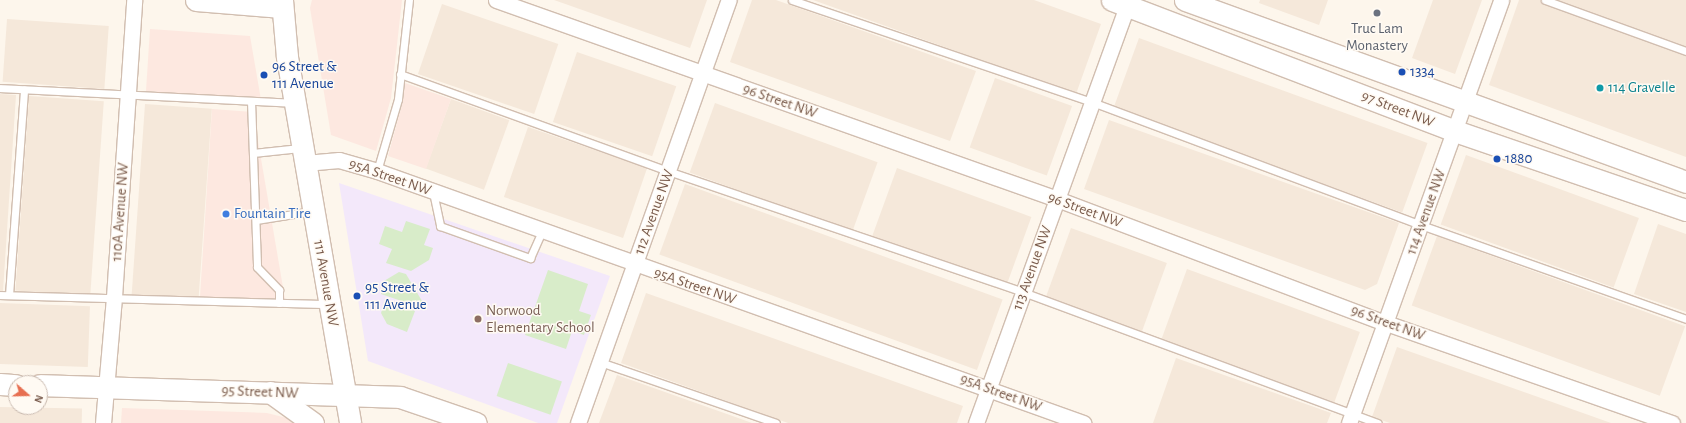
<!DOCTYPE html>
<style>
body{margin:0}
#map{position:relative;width:1686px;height:423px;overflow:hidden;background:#fdf6ec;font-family:"Alegreya Sans",sans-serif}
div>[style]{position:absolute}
.residential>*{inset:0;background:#f5e8da;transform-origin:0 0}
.commercial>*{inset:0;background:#fde8e0}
.education>*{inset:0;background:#f3e8fa}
.green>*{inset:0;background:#d8ecc9;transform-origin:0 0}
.roads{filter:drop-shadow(1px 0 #d1beb0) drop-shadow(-1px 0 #d1beb0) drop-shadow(0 1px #d1beb0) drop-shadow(0 -1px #d1beb0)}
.lane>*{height:7px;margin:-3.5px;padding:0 3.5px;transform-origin:3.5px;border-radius:3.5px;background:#fff}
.street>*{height:15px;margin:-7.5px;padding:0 7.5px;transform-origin:7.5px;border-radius:7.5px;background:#fff}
.secondary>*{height:21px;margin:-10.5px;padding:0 10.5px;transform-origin:10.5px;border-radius:10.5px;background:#fff}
.dots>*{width:11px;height:11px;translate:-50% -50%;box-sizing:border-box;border:2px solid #fffaf3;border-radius:50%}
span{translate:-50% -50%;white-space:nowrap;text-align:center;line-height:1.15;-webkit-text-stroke:3px #fffaf3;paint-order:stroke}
.worship-label{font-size:15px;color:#5b616d}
.transit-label{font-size:15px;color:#164399}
.left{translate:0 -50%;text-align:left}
.culture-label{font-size:15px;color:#0d838f}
.street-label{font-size:15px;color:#7a5c4d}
.shop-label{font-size:15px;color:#366cbe}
.education-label{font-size:15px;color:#785e54}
.north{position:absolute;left:8px;top:375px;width:40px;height:40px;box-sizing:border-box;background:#fffaf3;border:1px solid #cabbb1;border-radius:50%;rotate:110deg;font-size:11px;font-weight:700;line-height:16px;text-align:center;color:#7a5c4d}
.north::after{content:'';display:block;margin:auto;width:14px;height:18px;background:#e76f51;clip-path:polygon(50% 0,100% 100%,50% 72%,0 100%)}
</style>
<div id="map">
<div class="residential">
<i style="clip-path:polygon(554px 0,707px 0,690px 48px)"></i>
<i style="clip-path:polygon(752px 0,776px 0,976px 71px,950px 141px,730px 62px)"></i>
<i style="clip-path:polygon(813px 0,1034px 0,1101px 24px,1076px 94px)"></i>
<i style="clip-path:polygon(1260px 0,1328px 0,1319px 25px,1259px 3px)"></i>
<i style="clip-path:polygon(1433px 0,1482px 0,1455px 74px,1412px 58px)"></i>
<i style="clip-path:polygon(1519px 0,1686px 0,1686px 157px,1489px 85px)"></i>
<i style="left:442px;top:4px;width:123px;height:74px;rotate:19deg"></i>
<i style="left:7px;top:19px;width:102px;height:63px;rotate:4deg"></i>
<i style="left:1139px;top:38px;width:307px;height:74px;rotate:20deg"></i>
<i style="left:577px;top:52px;width:105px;height:74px;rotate:19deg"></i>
<i style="left:995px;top:78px;width:82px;height:74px;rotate:20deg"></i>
<i style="clip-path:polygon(0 94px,16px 95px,3px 291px,0 291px)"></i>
<i style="left:29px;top:96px;width:75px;height:195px;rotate:4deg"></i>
<i style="left:451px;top:99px;width:62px;height:74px;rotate:20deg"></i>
<i style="left:715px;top:103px;width:173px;height:74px;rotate:20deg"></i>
<i style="left:145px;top:104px;width:67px;height:192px;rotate:4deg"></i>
<i style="clip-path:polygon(1109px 120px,1399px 223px,1377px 284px,1365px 290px,1084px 189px)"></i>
<i style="left:528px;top:127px;width:126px;height:74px;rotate:19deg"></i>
<i style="left:1466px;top:155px;width:184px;height:74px;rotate:20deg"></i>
<i style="left:897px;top:168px;width:143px;height:74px;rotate:20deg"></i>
<i style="left:685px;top:184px;width:338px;height:75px;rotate:20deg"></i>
<i style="clip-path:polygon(1658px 224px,1686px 234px,1686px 312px,1634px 294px)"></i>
<i style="left:1071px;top:228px;width:102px;height:74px;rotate:20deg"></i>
<i style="left:1437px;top:236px;width:264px;height:74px;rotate:20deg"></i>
<i style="left:1187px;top:269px;width:184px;height:75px;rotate:20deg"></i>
<i style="clip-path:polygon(646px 293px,963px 406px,957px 423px,788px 423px,621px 363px)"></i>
<i style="left:0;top:303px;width:90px;height:61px;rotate:2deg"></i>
<i style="clip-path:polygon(1397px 347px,1611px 423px,1390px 423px,1372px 417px)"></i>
<i style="clip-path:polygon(1176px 358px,1331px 413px,1327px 423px,1153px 423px)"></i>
<i style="clip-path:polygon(617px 375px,741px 419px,752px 423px,599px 423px)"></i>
<i style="left:0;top:407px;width:82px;height:16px;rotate:1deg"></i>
</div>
<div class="commercial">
<i style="clip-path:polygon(312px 0,402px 0,391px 98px,376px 151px,331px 135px,310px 8px)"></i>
<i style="clip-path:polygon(150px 29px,250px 36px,261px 100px,146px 91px)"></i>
<i style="clip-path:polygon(405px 83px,451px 99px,426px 169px,388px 156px,403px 101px)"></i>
<i style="clip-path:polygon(212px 109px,253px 112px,285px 299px,200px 297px)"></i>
<i style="clip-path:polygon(122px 408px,267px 413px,291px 419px,294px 423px,121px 423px)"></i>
</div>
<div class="education">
<i style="clip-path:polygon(339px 183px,610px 276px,557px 423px,538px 423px,368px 361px)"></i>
</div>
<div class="green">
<i style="clip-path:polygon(406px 221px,430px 229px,424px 245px,433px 248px,429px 260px,411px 271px,386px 263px,392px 249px,379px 244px,385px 226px,402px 232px)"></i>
<i style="clip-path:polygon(548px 270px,588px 284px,579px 311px,591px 315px,584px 335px,572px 331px,566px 349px,525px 335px)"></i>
<i style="clip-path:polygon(399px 272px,406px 274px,422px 301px,419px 307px,381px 294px,384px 281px)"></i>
<i style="clip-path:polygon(385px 300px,415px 311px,407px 332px,387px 324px,381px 313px)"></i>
<i style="left:508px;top:363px;width:57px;height:35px;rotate:19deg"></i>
</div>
<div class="roads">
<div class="lane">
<i style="left:792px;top:0;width:317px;rotate:18.8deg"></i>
<i style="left:1092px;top:102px;width:351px;rotate:20.5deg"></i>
<i style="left:1421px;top:225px;width:281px;rotate:19.5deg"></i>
<i style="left:1545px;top:0;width:150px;rotate:19.9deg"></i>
<i style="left:400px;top:74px;width:285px;rotate:19.9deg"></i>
<i style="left:668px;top:171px;width:375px;rotate:18.8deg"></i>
<i style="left:1023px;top:292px;width:378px;rotate:20.3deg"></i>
<i style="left:0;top:88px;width:293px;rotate:2.9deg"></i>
<i style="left:251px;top:101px;width:166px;rotate:87.9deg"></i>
<i style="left:257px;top:267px;width:32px;rotate:46deg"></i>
<i style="left:279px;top:290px;width:13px;rotate:90deg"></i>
<i style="left:253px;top:153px;width:47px;rotate:-6.1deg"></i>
<i style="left:377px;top:171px;width:75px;rotate:-73.7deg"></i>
<i style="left:398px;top:99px;width:100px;rotate:-83.7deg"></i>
<i style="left:433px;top:192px;width:35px;rotate:78deg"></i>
<i style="left:440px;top:226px;width:96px;rotate:19.6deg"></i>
<i style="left:530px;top:258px;width:30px;rotate:-66deg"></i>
<i style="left:256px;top:220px;width:57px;rotate:-9.1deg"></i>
<i style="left:0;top:295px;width:328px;rotate:1.6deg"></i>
<i style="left:9px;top:295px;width:206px;rotate:-85.8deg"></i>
<i style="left:600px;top:362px;width:186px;rotate:19.1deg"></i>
</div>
<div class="street">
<i style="left:496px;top:0;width:595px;rotate:19.53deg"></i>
<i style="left:1057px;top:199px;width:352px;rotate:20.7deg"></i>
<i style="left:1386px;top:323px;width:303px;rotate:19.3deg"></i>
<i style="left:305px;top:163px;width:34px;rotate:-5deg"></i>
<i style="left:339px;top:160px;width:40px;rotate:16deg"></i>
<i style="left:377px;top:171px;width:750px;rotate:19.64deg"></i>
<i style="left:103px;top:423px;width:126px;rotate:-85deg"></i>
<i style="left:114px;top:297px;width:298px;rotate:-86.1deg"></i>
<i style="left:578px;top:423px;width:449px;rotate:-70.4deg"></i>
<i style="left:976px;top:423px;width:450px;rotate:-70.1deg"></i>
<i style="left:1349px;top:423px;width:449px;rotate:-70.2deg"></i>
</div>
<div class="secondary">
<i style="left:196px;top:0;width:86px;rotate:4.7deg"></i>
<i style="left:282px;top:0;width:57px;rotate:85deg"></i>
<i style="left:287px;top:57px;width:371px;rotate:80.2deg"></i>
<i style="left:1112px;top:0;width:367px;rotate:20.9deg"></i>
<i style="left:1455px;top:131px;width:244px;rotate:18.9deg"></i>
<i style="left:1185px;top:0;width:533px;rotate:19.96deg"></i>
<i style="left:0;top:384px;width:16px;rotate:4deg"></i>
<i style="left:40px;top:385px;width:360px;rotate:1.9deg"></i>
<i style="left:400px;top:397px;width:80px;rotate:18.9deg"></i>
<i style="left:270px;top:392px;width:53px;rotate:35.8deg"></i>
</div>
</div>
<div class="dots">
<i style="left:1377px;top:13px;background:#6b7280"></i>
<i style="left:1402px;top:72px;background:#1a4fb4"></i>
<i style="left:264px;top:75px;background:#1a4fb4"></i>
<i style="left:1600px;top:88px;background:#0f9aa8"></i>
<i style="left:1497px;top:159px;background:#1a4fb4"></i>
<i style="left:226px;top:214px;background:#3f7fe0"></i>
<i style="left:357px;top:296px;background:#1a4fb4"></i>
<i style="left:478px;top:319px;background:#8d6e63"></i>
</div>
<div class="worship-label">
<span style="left:1377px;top:37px">Truc Lam<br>Monastery</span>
</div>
<div class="transit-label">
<span class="left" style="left:272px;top:75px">96 Street &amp;<br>111 Avenue</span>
<span class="left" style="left:1410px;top:72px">1334</span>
<span class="left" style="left:1505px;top:159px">1880</span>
<span class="left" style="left:365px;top:296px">95 Street &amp;<br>111 Avenue</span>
</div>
<div class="culture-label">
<span class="left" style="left:1608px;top:88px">114 Gravelle</span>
</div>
<div class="street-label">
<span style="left:780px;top:101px;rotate:19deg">96 Street NW</span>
<span style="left:1398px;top:109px;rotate:21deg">97 Street NW</span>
<span style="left:390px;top:177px;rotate:19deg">95A Street NW</span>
<span style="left:1085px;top:210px;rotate:20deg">96 Street NW</span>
<span style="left:120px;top:212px;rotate:-86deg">110A Avenue NW</span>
<span style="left:654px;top:212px;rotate:-70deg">112 Avenue NW</span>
<span style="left:1426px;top:212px;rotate:-70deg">114 Avenue NW</span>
<span style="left:1032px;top:268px;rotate:-70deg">113 Avenue NW</span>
<span style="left:326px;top:283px;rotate:80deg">111 Avenue NW</span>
<span style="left:695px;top:286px;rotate:19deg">95A Street NW</span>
<span style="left:1388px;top:323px;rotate:20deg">96 Street NW</span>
<span style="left:260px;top:392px;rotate:2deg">95 Street NW</span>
<span style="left:1001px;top:393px;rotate:20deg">95A Street NW</span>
</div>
<div class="shop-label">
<span class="left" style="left:234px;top:214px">Fountain Tire</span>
</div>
<div class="education-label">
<span class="left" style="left:486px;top:319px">Norwood<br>Elementary School</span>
</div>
<div class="north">N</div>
</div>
